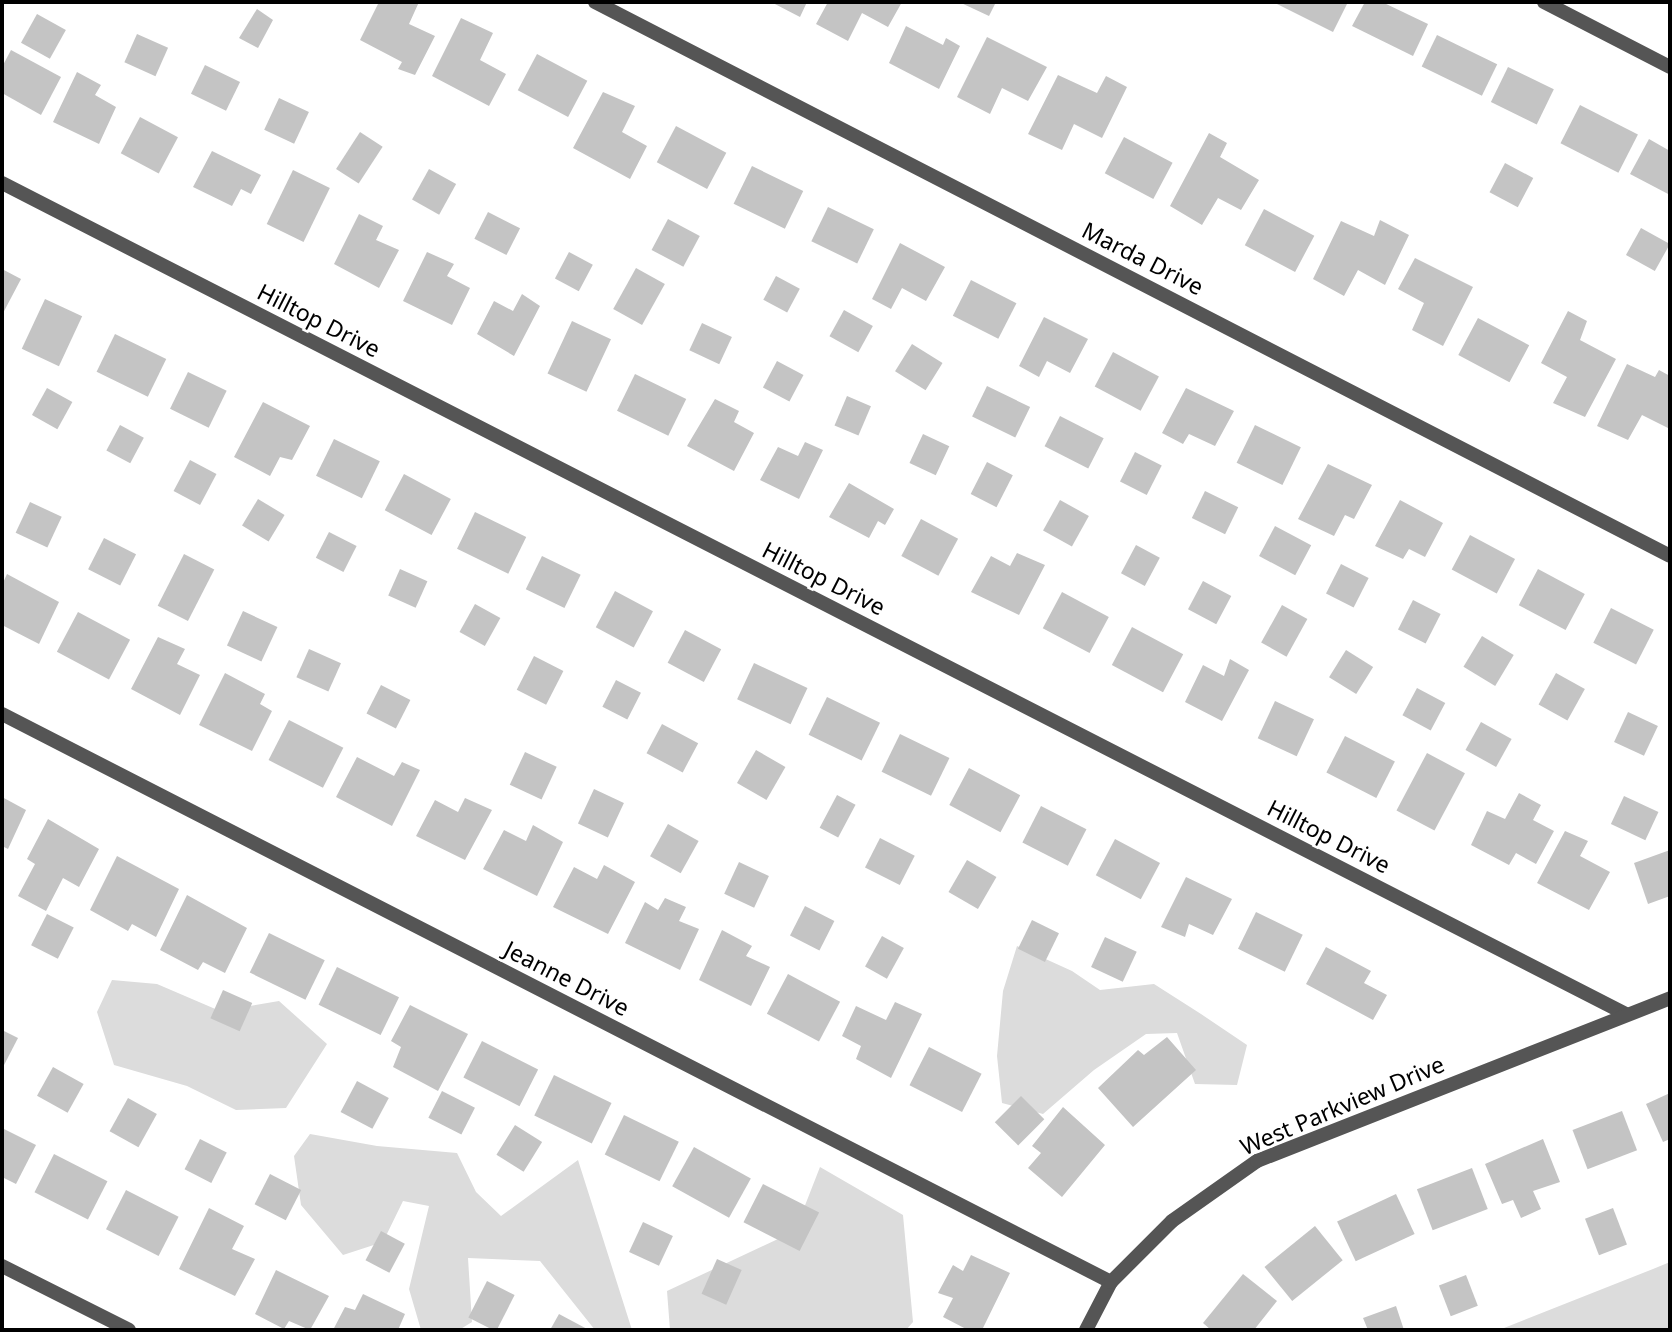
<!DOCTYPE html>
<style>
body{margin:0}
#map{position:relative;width:1672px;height:1332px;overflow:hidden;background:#fff;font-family:"Noto Sans",sans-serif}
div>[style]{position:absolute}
.green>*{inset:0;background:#dcdcdc}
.building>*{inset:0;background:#c4c4c4;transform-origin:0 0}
.minor>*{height:14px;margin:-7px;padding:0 7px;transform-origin:7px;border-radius:7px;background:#555}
span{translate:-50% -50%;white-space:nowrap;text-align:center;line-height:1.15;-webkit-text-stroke:5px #fff;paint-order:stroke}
.street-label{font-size:23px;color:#000}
.frame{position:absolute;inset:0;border:4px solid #000;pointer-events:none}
</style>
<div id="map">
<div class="green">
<i style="clip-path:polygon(1017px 946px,1072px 971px,1100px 990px,1154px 984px,1201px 1014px,1247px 1045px,1237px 1085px,1195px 1084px,1177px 1033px,1146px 1034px,1094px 1070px,1043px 1114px,1002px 1103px,997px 1056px,1003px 991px)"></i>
<i style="clip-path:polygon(112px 980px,157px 984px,220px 1011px,279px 1001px,327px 1044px,286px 1108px,236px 1110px,187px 1086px,114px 1065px,97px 1012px)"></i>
<i style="clip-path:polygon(310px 1134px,377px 1146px,457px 1153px,476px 1192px,501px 1216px,578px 1160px,632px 1330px,595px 1330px,540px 1261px,468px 1258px,472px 1322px,459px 1330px,421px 1330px,409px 1289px,429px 1206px,403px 1201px,383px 1242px,343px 1255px,301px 1205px,294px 1156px)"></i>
<i style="clip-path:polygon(820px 1167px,903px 1215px,913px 1322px,906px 1330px,670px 1330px,667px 1291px,795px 1231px)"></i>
<i style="clip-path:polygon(1670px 1262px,1670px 1330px,1499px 1330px,1653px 1269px)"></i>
</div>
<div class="building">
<i style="clip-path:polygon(379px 2px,419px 2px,409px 24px,435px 36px,415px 75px,398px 69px,402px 62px,360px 40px)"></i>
<i style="clip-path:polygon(771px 2px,807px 2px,800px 17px)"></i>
<i style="clip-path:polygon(828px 2px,902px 2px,888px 27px,862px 13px,848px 41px,816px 24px)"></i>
<i style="clip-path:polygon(959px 2px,996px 2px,989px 16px)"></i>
<i style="clip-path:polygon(1279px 2px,1348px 2px,1333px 32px,1277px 4px)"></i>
<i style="clip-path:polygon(1365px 2px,1382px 2px,1428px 24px,1413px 56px,1352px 26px)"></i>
<i style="clip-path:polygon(257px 9px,273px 20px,258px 48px,239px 38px)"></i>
<i style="left:37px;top:14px;width:33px;height:33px;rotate:29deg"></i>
<i style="clip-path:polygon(461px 18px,493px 33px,480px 60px,506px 74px,489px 106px,432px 76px)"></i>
<i style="clip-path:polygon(906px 26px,943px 45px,946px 38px,960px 46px,939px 89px,889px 63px)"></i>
<i style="left:137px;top:34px;width:34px;height:31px;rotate:24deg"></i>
<i style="left:1437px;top:35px;width:67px;height:35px;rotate:26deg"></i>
<i style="clip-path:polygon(987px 37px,1047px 67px,1028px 101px,1002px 88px,990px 114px,957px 97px)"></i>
<i style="clip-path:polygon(11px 50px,61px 77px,41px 115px,2px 93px,2px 67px)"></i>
<i style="left:537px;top:54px;width:57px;height:41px;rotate:28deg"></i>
<i style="left:205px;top:65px;width:39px;height:32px;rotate:26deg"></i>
<i style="left:1508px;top:67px;width:51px;height:39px;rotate:26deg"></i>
<i style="clip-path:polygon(77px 72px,101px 85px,95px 95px,116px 107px,99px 144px,53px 122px)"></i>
<i style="clip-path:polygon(1058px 75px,1097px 93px,1106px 76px,1127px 87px,1102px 138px,1074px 124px,1062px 150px,1028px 134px)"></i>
<i style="clip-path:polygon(603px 92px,635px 106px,622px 132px,647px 146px,630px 179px,573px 148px)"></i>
<i style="left:279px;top:98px;width:33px;height:35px;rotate:25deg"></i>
<i style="left:1580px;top:105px;width:65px;height:43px;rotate:27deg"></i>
<i style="left:140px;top:117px;width:43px;height:41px;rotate:28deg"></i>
<i style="left:676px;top:126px;width:57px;height:41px;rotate:28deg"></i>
<i style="left:360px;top:132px;width:27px;height:44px;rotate:33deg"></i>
<i style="clip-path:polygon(1209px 133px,1227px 143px,1220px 157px,1259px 180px,1241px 210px,1218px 198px,1202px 225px,1170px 206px)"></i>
<i style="left:1124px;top:137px;width:55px;height:41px;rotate:28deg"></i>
<i style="clip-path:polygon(1649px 139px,1670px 151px,1670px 195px,1630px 174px)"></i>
<i style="clip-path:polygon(212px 151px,261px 175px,251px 194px,241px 189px,232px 206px,193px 187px)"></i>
<i style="left:1505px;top:163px;width:32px;height:33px;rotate:28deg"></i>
<i style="left:752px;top:166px;width:57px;height:42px;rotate:26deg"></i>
<i style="left:429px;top:169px;width:31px;height:35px;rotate:29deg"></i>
<i style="left:293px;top:170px;width:41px;height:60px;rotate:26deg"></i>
<i style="left:828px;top:207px;width:51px;height:38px;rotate:26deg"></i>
<i style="left:1264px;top:209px;width:57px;height:41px;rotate:28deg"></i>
<i style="left:488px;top:212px;width:36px;height:30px;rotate:27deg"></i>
<i style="clip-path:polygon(359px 214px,383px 226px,376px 240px,399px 250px,379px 288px,334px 264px)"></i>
<i style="left:668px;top:219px;width:36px;height:35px;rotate:28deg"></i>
<i style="clip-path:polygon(1380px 220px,1409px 235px,1385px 285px,1358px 270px,1344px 296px,1313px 279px,1341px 221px,1374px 236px)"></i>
<i style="left:1641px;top:228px;width:33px;height:31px;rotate:29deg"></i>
<i style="clip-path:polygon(900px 243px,945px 267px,926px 301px,902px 288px,891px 309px,872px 299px)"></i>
<i style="clip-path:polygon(427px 252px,454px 264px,447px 276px,470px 288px,452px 325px,403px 301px)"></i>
<i style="left:569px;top:252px;width:27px;height:30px;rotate:28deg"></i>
<i style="clip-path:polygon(1415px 258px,1473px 287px,1443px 346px,1412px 330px,1424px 303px,1398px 289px)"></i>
<i style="left:636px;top:268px;width:33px;height:47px;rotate:29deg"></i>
<i style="clip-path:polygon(2px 269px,21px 279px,2px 315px)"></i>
<i style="left:776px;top:276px;width:27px;height:27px;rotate:28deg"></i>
<i style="left:971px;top:280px;width:51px;height:40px;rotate:27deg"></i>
<i style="clip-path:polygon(522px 294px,540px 306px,514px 356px,477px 334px,494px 301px,513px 311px)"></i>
<i style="left:45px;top:299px;width:41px;height:55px;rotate:25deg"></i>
<i style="left:844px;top:310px;width:33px;height:30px;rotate:29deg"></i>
<i style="clip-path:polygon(1568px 311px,1587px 321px,1580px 340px,1616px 359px,1585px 417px,1553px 403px,1567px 377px,1541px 363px)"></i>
<i style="clip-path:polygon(1044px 317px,1088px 339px,1070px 373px,1047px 361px,1039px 377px,1019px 366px)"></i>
<i style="left:1478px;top:318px;width:58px;height:42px;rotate:28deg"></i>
<i style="left:572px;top:321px;width:43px;height:58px;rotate:25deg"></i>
<i style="left:702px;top:323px;width:33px;height:30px;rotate:25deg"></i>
<i style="left:115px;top:334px;width:57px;height:42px;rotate:26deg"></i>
<i style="left:912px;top:344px;width:36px;height:32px;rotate:32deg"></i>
<i style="left:1113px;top:352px;width:52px;height:39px;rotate:28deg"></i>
<i style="left:777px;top:361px;width:30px;height:30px;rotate:28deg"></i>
<i style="clip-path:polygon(1627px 364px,1655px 377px,1659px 370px,1670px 376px,1668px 428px,1642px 415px,1628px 440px,1597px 426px)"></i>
<i style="left:188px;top:372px;width:43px;height:41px;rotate:26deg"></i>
<i style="left:635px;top:374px;width:57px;height:41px;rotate:26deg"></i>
<i style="left:987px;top:386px;width:48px;height:34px;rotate:26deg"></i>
<i style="left:47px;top:388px;width:29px;height:31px;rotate:29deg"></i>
<i style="clip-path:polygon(1186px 388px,1234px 411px,1215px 446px,1189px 434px,1183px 444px,1162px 433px)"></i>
<i style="left:847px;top:396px;width:26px;height:32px;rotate:23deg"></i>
<i style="clip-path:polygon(715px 399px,739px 411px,734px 422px,754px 433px,734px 471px,687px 446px)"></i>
<i style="clip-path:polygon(263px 402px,310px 426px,292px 460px,280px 457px,270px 476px,234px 457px)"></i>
<i style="left:1060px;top:416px;width:49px;height:34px;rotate:27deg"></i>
<i style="left:120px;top:425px;width:27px;height:29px;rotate:28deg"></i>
<i style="left:1255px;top:425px;width:51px;height:42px;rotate:26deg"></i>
<i style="left:923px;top:434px;width:29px;height:32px;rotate:25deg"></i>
<i style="left:334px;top:439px;width:51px;height:41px;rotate:26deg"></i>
<i style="clip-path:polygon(805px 442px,823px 450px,799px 499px,760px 480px,778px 447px,798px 456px)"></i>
<i style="left:1135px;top:452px;width:30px;height:33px;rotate:27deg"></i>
<i style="left:190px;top:460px;width:30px;height:35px;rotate:28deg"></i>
<i style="left:987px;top:462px;width:29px;height:36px;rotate:27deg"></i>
<i style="clip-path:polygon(1328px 464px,1372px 485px,1354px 519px,1345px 515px,1334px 536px,1298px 519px)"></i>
<i style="left:404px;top:474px;width:53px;height:41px;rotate:28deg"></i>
<i style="clip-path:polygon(849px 483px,894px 509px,885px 525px,878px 521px,869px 538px,829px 517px)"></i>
<i style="left:1205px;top:491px;width:37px;height:30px;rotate:26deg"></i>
<i style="left:258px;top:499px;width:31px;height:31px;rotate:31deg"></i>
<i style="left:1060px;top:500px;width:33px;height:35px;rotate:29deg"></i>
<i style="clip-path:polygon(1400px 500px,1443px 523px,1425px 557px,1409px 549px,1403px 559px,1375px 546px)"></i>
<i style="left:30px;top:502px;width:35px;height:34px;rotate:25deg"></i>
<i style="left:475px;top:512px;width:57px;height:41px;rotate:26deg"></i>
<i style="left:921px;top:519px;width:42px;height:42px;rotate:28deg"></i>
<i style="left:1275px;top:526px;width:41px;height:34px;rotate:28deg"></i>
<i style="left:329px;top:532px;width:31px;height:29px;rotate:27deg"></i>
<i style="left:1470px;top:535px;width:51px;height:39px;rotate:28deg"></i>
<i style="left:104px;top:538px;width:36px;height:35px;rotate:27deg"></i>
<i style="left:1136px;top:545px;width:27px;height:32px;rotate:28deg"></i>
<i style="clip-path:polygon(1017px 553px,1045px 565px,1019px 615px,971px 592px,991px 556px,1010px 566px)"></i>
<i style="left:184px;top:554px;width:34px;height:58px;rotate:27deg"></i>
<i style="left:542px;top:556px;width:43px;height:37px;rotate:26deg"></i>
<i style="left:1341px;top:564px;width:31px;height:33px;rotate:27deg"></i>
<i style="left:400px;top:569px;width:30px;height:29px;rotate:24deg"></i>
<i style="left:1538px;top:569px;width:53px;height:41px;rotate:28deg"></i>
<i style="clip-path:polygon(7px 574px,59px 602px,39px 644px,2px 625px,2px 585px)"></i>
<i style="left:1203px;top:581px;width:32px;height:32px;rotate:28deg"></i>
<i style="left:615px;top:591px;width:43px;height:41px;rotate:28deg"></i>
<i style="left:1062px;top:592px;width:53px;height:41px;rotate:28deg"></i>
<i style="left:1413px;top:600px;width:31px;height:33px;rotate:27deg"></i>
<i style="left:475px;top:604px;width:29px;height:32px;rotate:29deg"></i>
<i style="left:1282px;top:605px;width:29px;height:43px;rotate:29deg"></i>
<i style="left:1611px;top:608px;width:48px;height:39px;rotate:27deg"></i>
<i style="left:243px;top:611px;width:38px;height:38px;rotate:25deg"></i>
<i style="left:78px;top:612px;width:59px;height:45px;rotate:28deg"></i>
<i style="left:1132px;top:627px;width:58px;height:43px;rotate:28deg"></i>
<i style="left:685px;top:630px;width:41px;height:37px;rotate:28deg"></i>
<i style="left:1482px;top:636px;width:37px;height:36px;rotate:31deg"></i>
<i style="clip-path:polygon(158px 637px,185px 649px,177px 664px,200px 675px,180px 715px,131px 689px)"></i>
<i style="left:309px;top:649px;width:35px;height:31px;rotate:24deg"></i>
<i style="left:1346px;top:650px;width:32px;height:32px;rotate:32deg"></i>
<i style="left:534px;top:656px;width:33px;height:38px;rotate:27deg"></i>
<i style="clip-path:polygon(1230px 659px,1249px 670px,1222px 721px,1185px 702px,1203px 665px,1224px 676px)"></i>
<i style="left:754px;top:663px;width:59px;height:40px;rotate:25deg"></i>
<i style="clip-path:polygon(225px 673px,265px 694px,260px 704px,272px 711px,252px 751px,199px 725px)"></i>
<i style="left:1556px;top:673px;width:33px;height:36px;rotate:29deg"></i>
<i style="left:616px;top:680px;width:28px;height:30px;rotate:27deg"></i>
<i style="left:381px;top:685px;width:33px;height:32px;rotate:27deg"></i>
<i style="left:1417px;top:688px;width:32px;height:31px;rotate:28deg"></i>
<i style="left:827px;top:697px;width:59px;height:42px;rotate:26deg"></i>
<i style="left:1275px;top:701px;width:43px;height:41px;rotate:25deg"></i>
<i style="left:1628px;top:712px;width:33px;height:33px;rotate:25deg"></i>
<i style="left:289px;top:720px;width:61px;height:45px;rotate:27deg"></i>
<i style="left:1481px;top:722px;width:35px;height:32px;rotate:29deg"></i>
<i style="left:662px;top:724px;width:41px;height:33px;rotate:28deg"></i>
<i style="left:900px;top:734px;width:55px;height:42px;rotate:26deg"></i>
<i style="left:1345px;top:736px;width:56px;height:41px;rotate:27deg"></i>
<i style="left:756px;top:750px;width:34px;height:38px;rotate:30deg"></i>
<i style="left:525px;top:752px;width:35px;height:36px;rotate:25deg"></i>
<i style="left:1427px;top:753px;width:43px;height:65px;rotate:28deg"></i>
<i style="clip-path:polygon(357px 757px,394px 776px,402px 762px,420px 770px,392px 826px,336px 797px)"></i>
<i style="left:969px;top:768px;width:58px;height:42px;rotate:28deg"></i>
<i style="left:594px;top:789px;width:33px;height:38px;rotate:25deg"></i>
<i style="clip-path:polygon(1519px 793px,1541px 805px,1533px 820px,1554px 831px,1536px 864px,1516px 853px,1509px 865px,1471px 845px,1487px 811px,1505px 819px)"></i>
<i style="left:837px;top:795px;width:21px;height:37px;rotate:28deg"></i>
<i style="left:1624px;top:796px;width:38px;height:31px;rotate:25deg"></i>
<i style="clip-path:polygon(2px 797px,26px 810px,8px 849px,2px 846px)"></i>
<i style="clip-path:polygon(465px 798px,492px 810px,465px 860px,416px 836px,435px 800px,458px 812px)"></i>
<i style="left:1041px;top:806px;width:51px;height:41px;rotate:27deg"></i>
<i style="clip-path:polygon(48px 819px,99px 849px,79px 887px,63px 878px,46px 911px,18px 896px,35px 864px,27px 859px)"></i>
<i style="left:668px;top:824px;width:35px;height:37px;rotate:29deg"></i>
<i style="clip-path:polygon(533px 825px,563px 842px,537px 896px,483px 869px,504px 830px,526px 841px)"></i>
<i style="clip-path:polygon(1565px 831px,1588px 841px,1580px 856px,1610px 872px,1589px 910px,1537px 883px)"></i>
<i style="left:880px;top:838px;width:39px;height:33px;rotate:27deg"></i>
<i style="left:1115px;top:839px;width:51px;height:41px;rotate:28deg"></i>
<i style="clip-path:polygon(1670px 850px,1670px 896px,1648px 904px,1634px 863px)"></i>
<i style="clip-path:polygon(117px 856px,179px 889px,156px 937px,132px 924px,128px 931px,90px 910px)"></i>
<i style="left:967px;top:860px;width:34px;height:37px;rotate:30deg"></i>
<i style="left:739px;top:862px;width:33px;height:35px;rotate:25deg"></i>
<i style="clip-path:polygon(604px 865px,635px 882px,608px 934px,553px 907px,574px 867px,597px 879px)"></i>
<i style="clip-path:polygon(1186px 877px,1232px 899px,1213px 935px,1189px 924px,1185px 937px,1161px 927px)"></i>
<i style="clip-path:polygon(187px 895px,247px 928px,225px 973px,203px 962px,198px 970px,160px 950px)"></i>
<i style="clip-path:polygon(665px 898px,686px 907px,679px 921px,699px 929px,680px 970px,625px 943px,645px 902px,658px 910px)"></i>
<i style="left:805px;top:906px;width:33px;height:33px;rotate:27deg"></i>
<i style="left:1256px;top:912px;width:52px;height:41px;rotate:26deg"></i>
<i style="left:47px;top:914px;width:30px;height:35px;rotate:27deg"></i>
<i style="left:1032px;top:920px;width:30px;height:32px;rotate:26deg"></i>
<i style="clip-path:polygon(722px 930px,752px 946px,746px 956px,770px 967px,751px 1006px,699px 980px)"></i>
<i style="left:269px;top:933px;width:62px;height:44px;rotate:26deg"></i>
<i style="left:882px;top:936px;width:25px;height:35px;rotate:29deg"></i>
<i style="left:1105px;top:937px;width:35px;height:33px;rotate:25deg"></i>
<i style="clip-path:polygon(1326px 947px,1371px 971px,1364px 983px,1387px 995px,1373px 1020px,1306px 984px)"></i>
<i style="left:337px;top:967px;width:69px;height:42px;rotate:26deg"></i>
<i style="left:788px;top:974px;width:59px;height:45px;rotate:28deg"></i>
<i style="left:223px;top:990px;width:32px;height:31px;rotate:24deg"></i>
<i style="clip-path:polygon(895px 1002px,922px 1014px,891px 1078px,856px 1059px,861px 1046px,842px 1036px,856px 1006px,886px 1020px)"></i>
<i style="clip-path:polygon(410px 1005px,468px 1034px,438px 1091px,393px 1067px,401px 1047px,391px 1041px)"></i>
<i style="clip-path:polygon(2px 1030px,18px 1038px,2px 1069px)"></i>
<i style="clip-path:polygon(1167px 1037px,1196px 1070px,1133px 1127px,1098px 1088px,1138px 1050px,1144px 1055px)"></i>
<i style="left:482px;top:1041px;width:63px;height:41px;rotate:27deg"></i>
<i style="left:929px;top:1047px;width:59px;height:43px;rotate:27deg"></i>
<i style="left:53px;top:1067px;width:35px;height:33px;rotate:29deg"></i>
<i style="left:554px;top:1075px;width:64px;height:45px;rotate:26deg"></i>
<i style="left:357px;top:1081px;width:36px;height:35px;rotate:28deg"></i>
<i style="left:442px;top:1091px;width:37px;height:30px;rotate:27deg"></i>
<i style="clip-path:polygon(1670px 1093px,1670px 1139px,1663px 1142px,1646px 1104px)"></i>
<i style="left:1021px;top:1096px;width:33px;height:37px;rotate:45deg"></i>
<i style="left:128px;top:1098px;width:33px;height:38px;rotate:29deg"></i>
<i style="clip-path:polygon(1063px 1107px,1105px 1145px,1062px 1197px,1028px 1168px,1041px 1153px,1032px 1146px)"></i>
<i style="left:1622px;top:1111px;width:42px;height:53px;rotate:69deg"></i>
<i style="left:624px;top:1115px;width:61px;height:44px;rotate:26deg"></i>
<i style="left:515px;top:1125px;width:32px;height:35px;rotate:32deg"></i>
<i style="clip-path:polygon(2px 1128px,36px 1145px,16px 1184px,2px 1177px)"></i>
<i style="left:200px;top:1139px;width:30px;height:34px;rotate:27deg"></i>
<i style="clip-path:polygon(1543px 1139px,1560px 1182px,1533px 1191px,1541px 1209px,1521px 1218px,1513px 1200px,1502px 1204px,1485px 1164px)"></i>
<i style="left:694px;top:1147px;width:65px;height:45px;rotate:29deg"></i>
<i style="left:54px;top:1154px;width:60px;height:43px;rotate:27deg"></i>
<i style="left:1472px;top:1168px;width:44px;height:59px;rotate:69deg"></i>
<i style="left:270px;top:1174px;width:35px;height:34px;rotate:27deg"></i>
<i style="left:763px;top:1184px;width:63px;height:43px;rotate:27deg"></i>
<i style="left:126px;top:1190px;width:59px;height:44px;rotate:27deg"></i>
<i style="left:1396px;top:1194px;width:44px;height:65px;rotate:65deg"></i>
<i style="clip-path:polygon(209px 1208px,244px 1226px,232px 1249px,255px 1259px,235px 1296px,179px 1269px)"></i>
<i style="left:1613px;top:1208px;width:39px;height:30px;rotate:69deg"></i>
<i style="left:643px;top:1222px;width:33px;height:33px;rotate:25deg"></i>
<i style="left:1315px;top:1226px;width:44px;height:65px;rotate:51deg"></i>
<i style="left:381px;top:1231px;width:27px;height:33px;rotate:28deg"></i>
<i style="clip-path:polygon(971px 1255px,1010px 1273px,982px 1330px,968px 1330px,943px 1317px,953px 1298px,938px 1293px,953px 1265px,963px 1271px)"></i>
<i style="left:717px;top:1259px;width:27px;height:38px;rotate:24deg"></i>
<i style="clip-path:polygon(276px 1270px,329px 1296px,310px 1330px,289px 1321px,284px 1329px,255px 1314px)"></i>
<i style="clip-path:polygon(1243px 1274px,1277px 1301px,1254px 1330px,1211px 1330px,1203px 1323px)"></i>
<i style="left:1466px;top:1275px;width:33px;height:29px;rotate:69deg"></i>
<i style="left:487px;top:1281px;width:31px;height:41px;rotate:27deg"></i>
<i style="clip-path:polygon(363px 1294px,405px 1314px,398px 1330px,333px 1330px,345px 1307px,355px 1310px)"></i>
<i style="clip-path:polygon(1396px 1306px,1404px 1330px,1368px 1330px,1363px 1318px)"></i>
<i style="clip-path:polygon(559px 1314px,589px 1330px,550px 1330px)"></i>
</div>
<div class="minor">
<i style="left:595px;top:2px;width:1209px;rotate:27.26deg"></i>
<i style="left:1544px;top:2px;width:142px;rotate:27.3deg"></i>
<i style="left:2px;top:183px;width:1824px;rotate:27.1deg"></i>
<i style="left:2px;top:714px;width:1246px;rotate:27.12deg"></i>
<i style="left:2px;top:1266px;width:142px;rotate:26.7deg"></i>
<i style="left:1086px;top:1330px;width:54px;rotate:-62.5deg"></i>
<i style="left:1111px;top:1282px;width:86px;rotate:-45deg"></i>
<i style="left:1172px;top:1221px;width:104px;rotate:-35.2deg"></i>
<i style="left:1257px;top:1161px;width:444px;rotate:-21.5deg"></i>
</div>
<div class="street-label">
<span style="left:1143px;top:258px;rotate:27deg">Marda Drive</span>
<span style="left:319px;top:320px;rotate:27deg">Hilltop Drive</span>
<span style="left:824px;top:578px;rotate:27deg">Hilltop Drive</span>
<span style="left:1329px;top:836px;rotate:27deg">Hilltop Drive</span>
<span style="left:567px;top:978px;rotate:27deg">Jeanne Drive</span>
<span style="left:1342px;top:1105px;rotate:-23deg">West Parkview Drive</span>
</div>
<div class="frame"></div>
</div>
